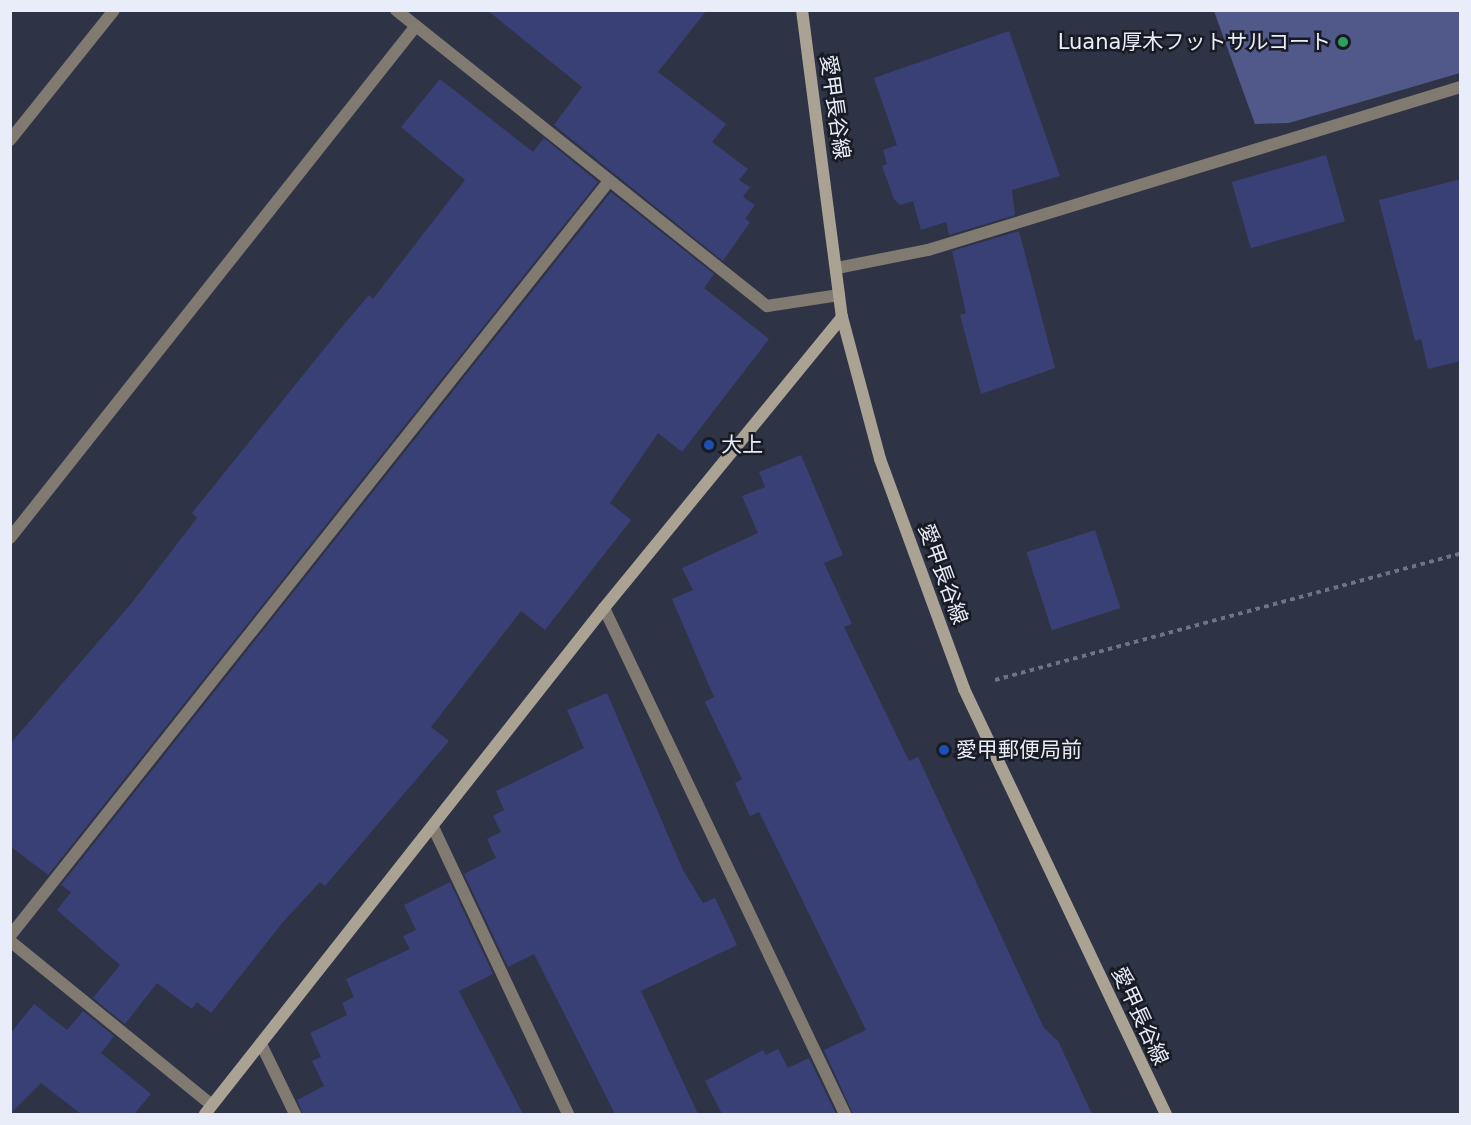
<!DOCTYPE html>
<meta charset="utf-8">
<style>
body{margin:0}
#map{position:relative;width:1471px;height:1125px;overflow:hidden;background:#2f3346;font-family:"DejaVu Sans","Noto Sans JP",sans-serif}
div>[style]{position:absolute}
.green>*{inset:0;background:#505989}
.building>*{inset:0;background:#384076;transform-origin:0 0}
.path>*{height:4px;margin-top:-2px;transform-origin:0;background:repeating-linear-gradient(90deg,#6f7383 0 4.5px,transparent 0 9px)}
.street>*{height:12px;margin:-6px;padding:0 6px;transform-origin:6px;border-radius:6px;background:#807a71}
.secondary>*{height:12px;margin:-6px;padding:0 6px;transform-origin:6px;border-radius:6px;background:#aaa292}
.dots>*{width:16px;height:16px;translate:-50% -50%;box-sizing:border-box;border:3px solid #191b24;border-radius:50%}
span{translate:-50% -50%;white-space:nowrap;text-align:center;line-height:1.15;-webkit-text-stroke:5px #191b24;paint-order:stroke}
.poi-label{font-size:21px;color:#e9ecf9}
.right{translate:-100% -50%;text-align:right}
.left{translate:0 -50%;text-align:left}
.street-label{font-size:21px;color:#e9ecf9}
.frame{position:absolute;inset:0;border:12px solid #e9ecf9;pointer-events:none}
</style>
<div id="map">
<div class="green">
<i style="clip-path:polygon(1214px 11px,1460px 11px,1460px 73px,1289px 123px,1255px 124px)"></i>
</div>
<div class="building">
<i style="clip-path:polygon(487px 10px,707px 10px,658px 72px,726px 124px,712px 142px,748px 169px,739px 180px,750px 187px,743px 197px,755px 205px,745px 219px,750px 222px,723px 261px,554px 125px,582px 87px)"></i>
<i style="clip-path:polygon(1009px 31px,1060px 176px,1012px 190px,1015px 215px,949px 235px,946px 222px,921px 230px,913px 201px,900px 205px,894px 199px,882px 166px,887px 164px,883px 150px,897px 145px,874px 78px)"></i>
<i style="clip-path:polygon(440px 79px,533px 152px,544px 138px,598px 182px,48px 875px,10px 846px,10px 744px,130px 605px,197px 518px,192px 513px,341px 328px,369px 295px,373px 299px,465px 180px,401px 127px)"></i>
<i style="left:1326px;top:155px;width:69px;height:98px;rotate:74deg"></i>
<i style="clip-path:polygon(1461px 179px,1461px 361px,1428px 369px,1421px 339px,1415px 341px,1379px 200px)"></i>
<i style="clip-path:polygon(611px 192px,714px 274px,704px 288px,769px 339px,682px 452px,658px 433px,610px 503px,631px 520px,613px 543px,545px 630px,521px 611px,431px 727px,449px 741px,325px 886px,320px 882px,283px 922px,211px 1013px,197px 1002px,192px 1009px,157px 983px,125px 1024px,93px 998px,120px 965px,57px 910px,71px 892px,61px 885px)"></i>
<i style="clip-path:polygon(1019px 231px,1055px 368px,981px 394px,960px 315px,966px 313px,952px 251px)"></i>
<i style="clip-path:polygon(801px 455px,843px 555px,824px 563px,852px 624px,844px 627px,909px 761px,918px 757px,1044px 1028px,1058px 1041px,1092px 1114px,853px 1114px,824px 1050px,866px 1030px,759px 812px,750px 816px,735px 783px,742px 779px,705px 702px,714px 697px,672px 599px,693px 590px,682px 568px,758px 533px,742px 496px,765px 487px,759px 472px)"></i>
<i style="left:1095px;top:530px;width:82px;height:72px;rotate:72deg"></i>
<i style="clip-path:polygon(607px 693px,683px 870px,703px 903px,715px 898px,737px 945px,641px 991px,698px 1114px,615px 1114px,534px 954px,508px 967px,464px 874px,496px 858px,487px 839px,501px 832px,493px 816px,504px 810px,496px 791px,584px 748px,567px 710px)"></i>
<i style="clip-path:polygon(450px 882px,493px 974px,459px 991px,523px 1114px,303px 1114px,297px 1100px,324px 1086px,312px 1061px,321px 1057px,310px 1033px,347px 1015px,342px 1003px,354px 997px,346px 979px,410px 949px,403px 936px,416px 930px,404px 905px)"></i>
<i style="clip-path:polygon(34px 1004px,67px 1030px,83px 1011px,114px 1036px,101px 1053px,151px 1094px,134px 1114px,81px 1114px,41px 1083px,10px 1114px,10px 1034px)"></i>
<i style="clip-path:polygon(778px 1049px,788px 1068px,809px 1058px,836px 1114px,722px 1114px,705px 1081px,763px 1050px,766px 1055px)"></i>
</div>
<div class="path">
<i style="left:995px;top:680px;width:482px;rotate:-15.2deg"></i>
</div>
<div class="street">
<i style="left:396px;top:10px;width:475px;rotate:38.6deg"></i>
<i style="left:767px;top:306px;width:73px;rotate:-8.7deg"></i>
<i style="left:10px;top:140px;width:166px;rotate:-51.3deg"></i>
<i style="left:837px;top:268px;width:93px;rotate:-11.2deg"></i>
<i style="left:928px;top:250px;width:556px;rotate:-17.03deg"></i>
<i style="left:10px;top:538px;width:653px;rotate:-51.59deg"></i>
<i style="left:604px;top:608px;width:560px;rotate:64.53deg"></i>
<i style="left:433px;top:827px;width:317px;rotate:64.8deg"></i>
<i style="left:10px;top:936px;width:964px;rotate:-51.57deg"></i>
<i style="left:10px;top:941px;width:260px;rotate:39.1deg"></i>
<i style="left:261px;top:1044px;width:78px;rotate:64.1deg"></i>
</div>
<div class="secondary">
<i style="left:802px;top:10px;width:310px;rotate:82.6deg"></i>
<i style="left:842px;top:317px;width:147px;rotate:75deg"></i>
<i style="left:880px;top:459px;width:245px;rotate:69.9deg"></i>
<i style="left:964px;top:689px;width:471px;rotate:64.6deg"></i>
<i style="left:205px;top:1114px;width:644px;rotate:-51.74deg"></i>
<i style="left:604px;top:608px;width:376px;rotate:-50.7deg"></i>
</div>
<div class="dots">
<i style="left:1343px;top:42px;background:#2e9e5b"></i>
<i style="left:709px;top:445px;background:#1a4fb4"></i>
<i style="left:944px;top:750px;background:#1a4fb4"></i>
</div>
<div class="poi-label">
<span class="right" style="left:1331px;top:42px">Luana厚木フットサルコート</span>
<span class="left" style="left:721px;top:445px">大上</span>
<span class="left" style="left:956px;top:750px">愛甲郵便局前</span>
</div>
<div class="street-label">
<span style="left:835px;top:107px;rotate:82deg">愛甲長谷線</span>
<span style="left:943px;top:574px;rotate:70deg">愛甲長谷線</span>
<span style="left:1140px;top:1016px;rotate:65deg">愛甲長谷線</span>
</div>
<div class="frame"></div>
</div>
